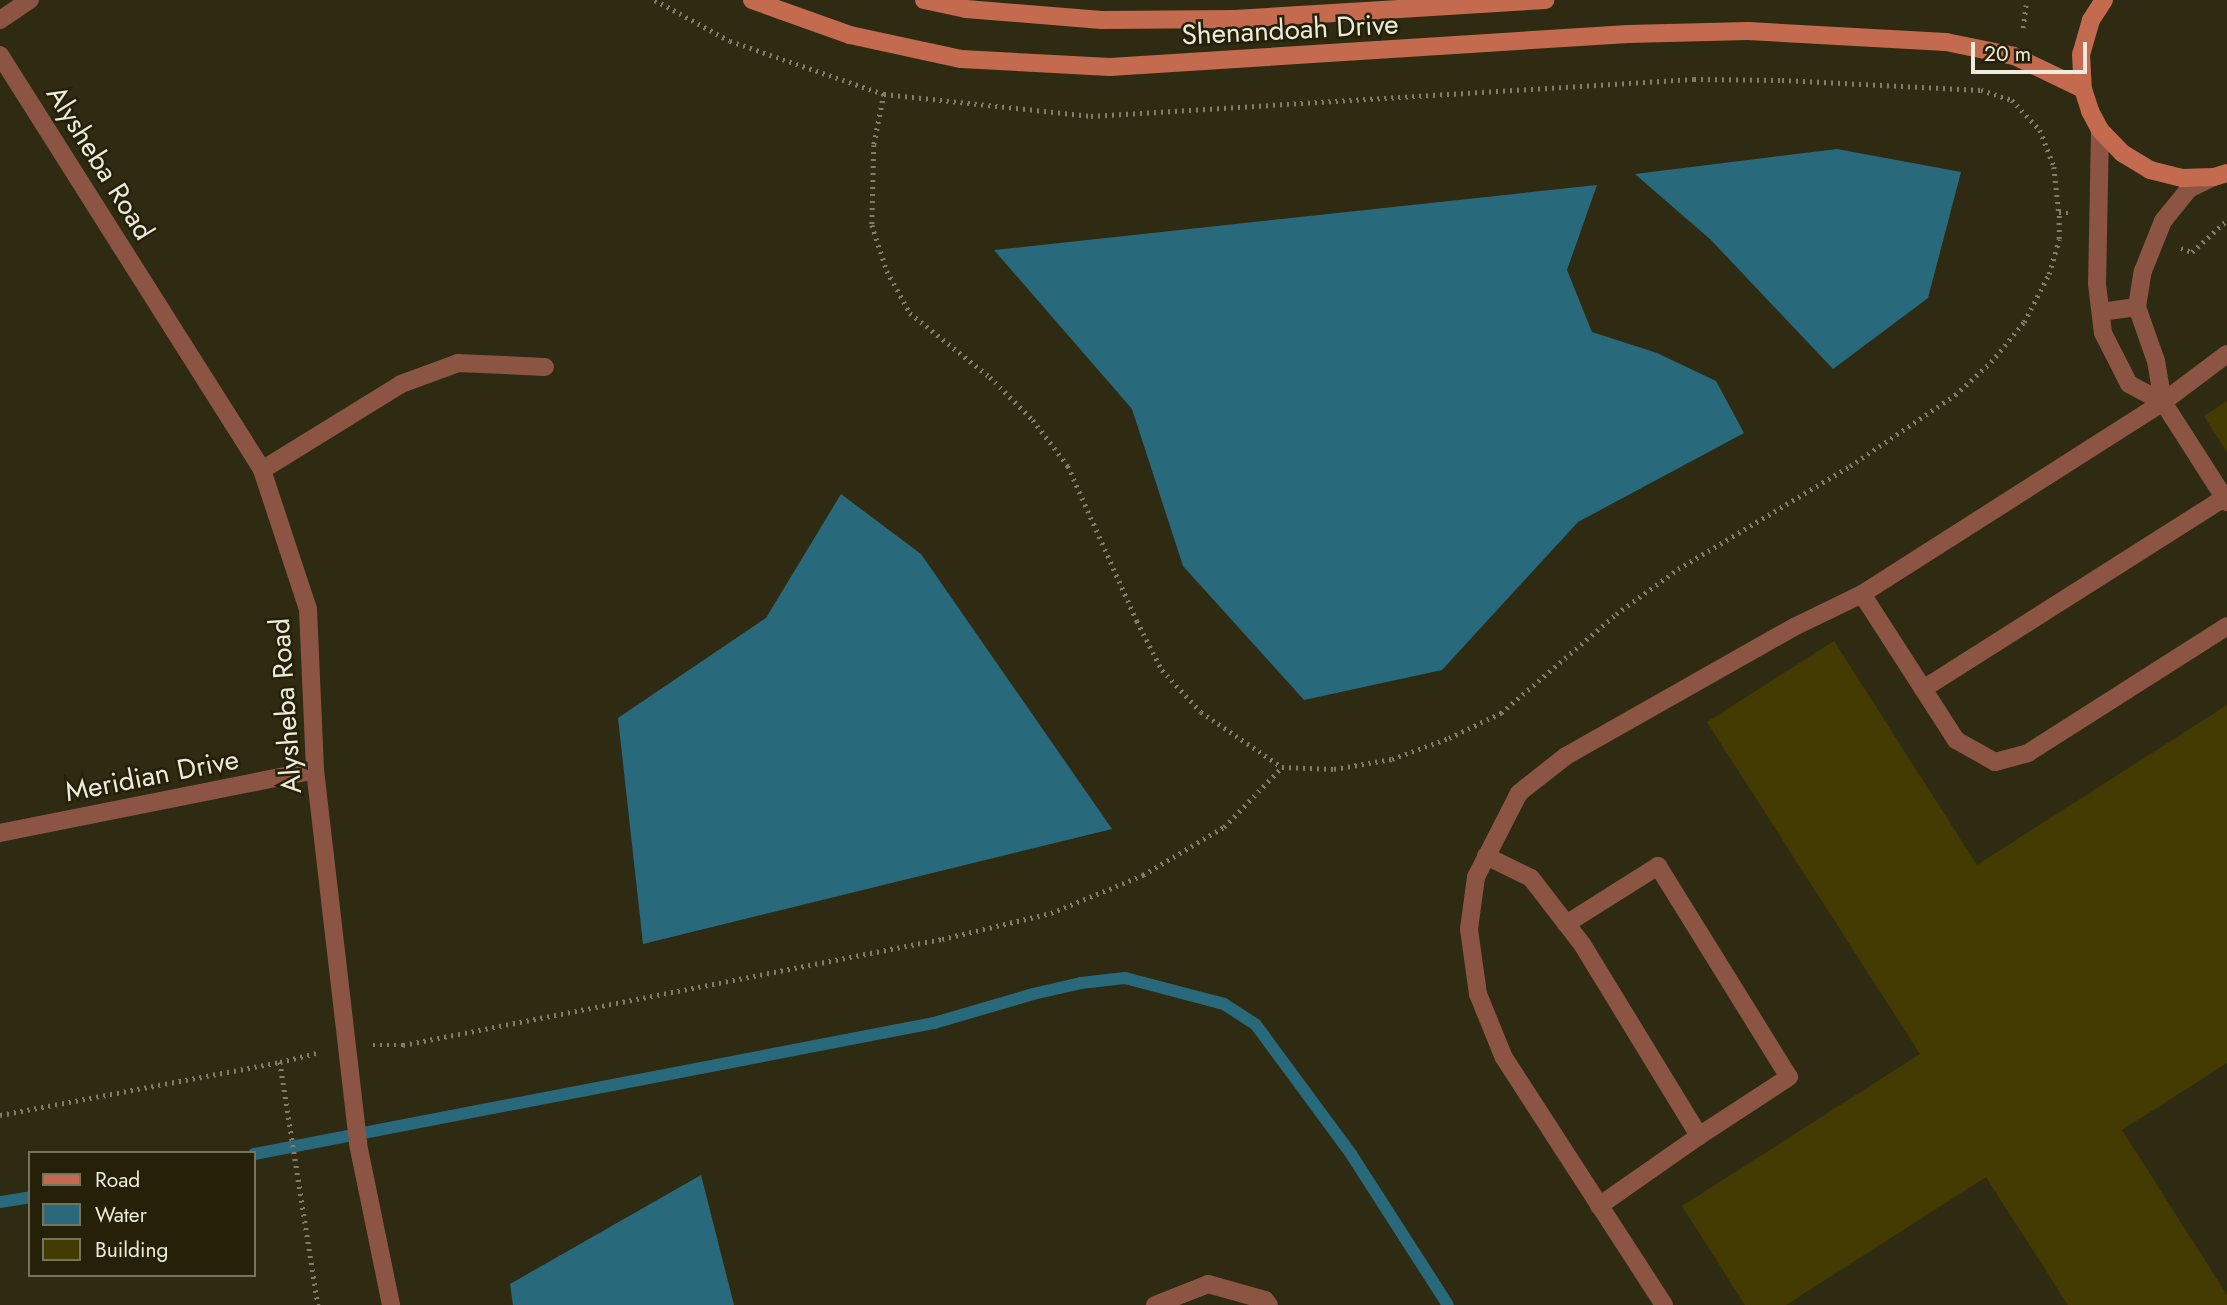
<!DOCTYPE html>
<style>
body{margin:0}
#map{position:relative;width:2227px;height:1305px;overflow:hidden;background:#2f2b13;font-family:Jost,sans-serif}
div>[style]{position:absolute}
.water>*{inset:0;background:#29697c}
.stream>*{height:12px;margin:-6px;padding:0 6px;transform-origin:6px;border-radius:6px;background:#29697c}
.building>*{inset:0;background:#443b03}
.path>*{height:4.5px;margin-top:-2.25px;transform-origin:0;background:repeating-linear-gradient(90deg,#807d69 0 2px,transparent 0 7px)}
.lane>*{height:18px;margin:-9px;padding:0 9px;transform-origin:9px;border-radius:9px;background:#8c5443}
.street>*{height:18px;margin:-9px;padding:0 9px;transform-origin:9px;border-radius:9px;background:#8c5443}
.secondary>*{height:18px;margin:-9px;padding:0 9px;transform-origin:9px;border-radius:9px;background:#c36a4f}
span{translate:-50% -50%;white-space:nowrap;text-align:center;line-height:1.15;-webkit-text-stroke:5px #252109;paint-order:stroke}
.street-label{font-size:28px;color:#edebdd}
.legend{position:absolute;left:28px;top:1151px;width:228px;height:126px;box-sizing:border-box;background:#252109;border:2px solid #75725e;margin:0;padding:9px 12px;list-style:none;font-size:21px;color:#edebdd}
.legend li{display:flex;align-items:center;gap:14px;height:35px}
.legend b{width:35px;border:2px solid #75725e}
.scale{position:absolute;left:1971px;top:42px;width:116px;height:32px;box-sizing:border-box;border:4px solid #edebdd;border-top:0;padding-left:9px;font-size:21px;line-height:24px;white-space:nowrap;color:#edebdd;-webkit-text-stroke:5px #252109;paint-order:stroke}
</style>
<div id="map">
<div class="water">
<i style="clip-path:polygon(1837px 149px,1961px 172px,1928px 298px,1833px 369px,1711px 240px,1635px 174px)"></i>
<i style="clip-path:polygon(1597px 185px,1567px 270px,1592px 332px,1657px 353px,1716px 381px,1744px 433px,1578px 522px,1442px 670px,1304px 700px,1183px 566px,1132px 409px,994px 250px)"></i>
<i style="clip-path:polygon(841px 494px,921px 554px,1112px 829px,643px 944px,618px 718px,766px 618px)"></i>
<i style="clip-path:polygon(701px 1175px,734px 1305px,513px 1305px,510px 1284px)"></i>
</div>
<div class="stream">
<i style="left:254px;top:1154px;width:693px;rotate:-10.9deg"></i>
<i style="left:934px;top:1023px;width:103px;rotate:-16.3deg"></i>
<i style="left:1033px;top:994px;width:49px;rotate:-12.9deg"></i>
<i style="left:1081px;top:983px;width:44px;rotate:-6.5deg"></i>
<i style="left:1125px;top:978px;width:102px;rotate:14.7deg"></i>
<i style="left:1224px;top:1004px;width:38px;rotate:33deg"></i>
<i style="left:1256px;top:1025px;width:160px;rotate:53.6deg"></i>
<i style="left:1351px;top:1154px;width:179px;rotate:57.3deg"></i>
<i style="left:0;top:1202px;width:30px;rotate:-9deg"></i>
</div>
<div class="building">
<i style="clip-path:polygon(2227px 401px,2227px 452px,2204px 416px)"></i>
<i style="clip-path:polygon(1834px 641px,1977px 865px,2227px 705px,2227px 1063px,2122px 1130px,2227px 1295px,2227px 1305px,2068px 1305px,1986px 1177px,1786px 1305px,1745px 1305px,1682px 1206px,1920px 1054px,1707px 722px)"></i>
</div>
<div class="path">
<i style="left:655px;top:0;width:85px;rotate:28.7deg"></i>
<i style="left:730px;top:41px;width:163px;rotate:19deg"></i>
<i style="left:884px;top:94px;width:208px;rotate:6.1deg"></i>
<i style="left:1091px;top:116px;width:604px;rotate:-3.51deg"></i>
<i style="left:1694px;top:79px;width:88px;rotate:0.7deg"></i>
<i style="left:1782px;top:80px;width:199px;rotate:2.9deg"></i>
<i style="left:1981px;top:90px;width:33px;rotate:18deg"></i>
<i style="left:2012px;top:100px;width:41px;rotate:47deg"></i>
<i style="left:2040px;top:130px;width:40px;rotate:69deg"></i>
<i style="left:2054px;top:167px;width:46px;rotate:83.8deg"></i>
<i style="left:2059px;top:213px;width:12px"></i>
<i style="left:2023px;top:28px;width:23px;rotate:-83deg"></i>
<i style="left:884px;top:94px;width:52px;rotate:101.1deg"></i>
<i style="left:874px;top:145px;width:80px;rotate:91.4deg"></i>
<i style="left:872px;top:225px;width:48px;rotate:71.9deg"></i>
<i style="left:887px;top:271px;width:48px;rotate:61.3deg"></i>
<i style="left:910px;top:313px;width:102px;rotate:38.7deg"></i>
<i style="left:990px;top:377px;width:61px;rotate:45deg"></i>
<i style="left:1033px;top:420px;width:58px;rotate:52.7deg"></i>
<i style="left:1068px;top:466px;width:170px;rotate:66deg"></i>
<i style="left:1137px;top:621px;width:55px;rotate:63deg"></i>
<i style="left:1162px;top:670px;width:57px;rotate:47.1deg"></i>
<i style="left:1201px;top:712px;width:98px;rotate:34.2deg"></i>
<i style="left:2181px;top:248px;width:12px;rotate:20deg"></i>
<i style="left:2192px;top:252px;width:47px;rotate:-42.4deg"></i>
<i style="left:373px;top:1045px;width:30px"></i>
<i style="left:403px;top:1045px;width:549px;rotate:-11.13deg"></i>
<i style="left:942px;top:939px;width:112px;rotate:-13.4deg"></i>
<i style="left:1051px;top:913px;width:100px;rotate:-22.4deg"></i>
<i style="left:1143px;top:875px;width:94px;rotate:-30.7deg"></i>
<i style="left:1224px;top:827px;width:83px;rotate:-46deg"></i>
<i style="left:1282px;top:767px;width:52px;rotate:2.2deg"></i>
<i style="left:1334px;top:769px;width:59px;rotate:-9.8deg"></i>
<i style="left:1392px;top:759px;width:61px;rotate:-20.2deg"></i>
<i style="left:1449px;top:738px;width:58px;rotate:-25.7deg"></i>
<i style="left:1501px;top:713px;width:152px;rotate:-40.7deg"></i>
<i style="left:1616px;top:614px;width:77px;rotate:-36deg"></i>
<i style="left:1678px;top:569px;width:200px;rotate:-30.9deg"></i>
<i style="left:1850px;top:466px;width:127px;rotate:-34.1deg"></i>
<i style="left:1955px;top:395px;width:49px;rotate:-42.5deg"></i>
<i style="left:1991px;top:362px;width:52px;rotate:-50.5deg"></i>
<i style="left:2024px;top:322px;width:54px;rotate:-62.5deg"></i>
<i style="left:2049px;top:274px;width:36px;rotate:-74deg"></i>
<i style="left:2059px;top:239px;width:26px;rotate:-90deg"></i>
<i style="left:280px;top:1062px;width:41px;rotate:-14deg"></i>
<i style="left:0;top:1115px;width:285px;rotate:-10.7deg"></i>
<i style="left:280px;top:1062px;width:246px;rotate:81.1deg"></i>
</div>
<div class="lane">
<i style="left:2101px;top:312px;width:36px;rotate:-8deg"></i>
<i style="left:2163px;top:402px;width:119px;rotate:57.4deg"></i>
<i style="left:1862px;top:594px;width:174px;rotate:57.2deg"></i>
<i style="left:1956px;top:740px;width:45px;rotate:29.4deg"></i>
<i style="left:1995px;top:762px;width:34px;rotate:-15deg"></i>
<i style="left:2028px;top:753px;width:236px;rotate:-32.5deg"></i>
<i style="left:1923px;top:689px;width:356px;rotate:-32.4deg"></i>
<i style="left:1566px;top:924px;width:109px;rotate:-32.2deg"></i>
<i style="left:1658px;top:866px;width:248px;rotate:58.2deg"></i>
<i style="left:1789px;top:1077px;width:108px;rotate:146.8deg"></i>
</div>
<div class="street">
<i style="left:0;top:20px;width:36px;rotate:-34deg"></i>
<i style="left:0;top:55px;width:491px;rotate:57.7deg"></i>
<i style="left:262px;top:470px;width:146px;rotate:71.7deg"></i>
<i style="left:308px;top:609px;width:161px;rotate:87.5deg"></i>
<i style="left:315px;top:770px;width:376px;rotate:83.4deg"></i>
<i style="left:358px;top:1144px;width:164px;rotate:78.4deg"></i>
<i style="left:2100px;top:130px;width:154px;rotate:91.1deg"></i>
<i style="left:2097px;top:284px;width:49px;rotate:83deg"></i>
<i style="left:2103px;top:333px;width:57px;rotate:63deg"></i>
<i style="left:2129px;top:384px;width:38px;rotate:28deg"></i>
<i style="left:2163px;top:402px;width:42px;rotate:-99.7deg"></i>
<i style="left:2156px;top:361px;width:57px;rotate:-109.4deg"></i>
<i style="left:2137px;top:307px;width:36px;rotate:-81deg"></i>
<i style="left:2143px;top:271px;width:54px;rotate:-68.2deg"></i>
<i style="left:2163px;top:221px;width:41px;rotate:-50.9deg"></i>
<i style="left:2189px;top:189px;width:28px;rotate:-26deg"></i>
<i style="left:262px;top:470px;width:163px;rotate:-31.7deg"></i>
<i style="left:401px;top:384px;width:61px;rotate:-20.2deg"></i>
<i style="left:458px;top:363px;width:87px;rotate:2.6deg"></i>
<i style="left:0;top:833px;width:321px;rotate:-11.3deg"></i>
<i style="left:1486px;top:856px;width:50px;rotate:26.1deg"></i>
<i style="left:1531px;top:878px;width:83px;rotate:52.3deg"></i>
<i style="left:1582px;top:944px;width:225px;rotate:58.6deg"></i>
<i style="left:1699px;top:1136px;width:122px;rotate:145deg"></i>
<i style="left:1155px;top:1305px;width:57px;rotate:-21.6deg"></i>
<i style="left:1208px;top:1284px;width:59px;rotate:15.7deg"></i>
<i style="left:1265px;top:1300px;width:6px;rotate:51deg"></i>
<i style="left:1664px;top:1305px;width:294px;rotate:-122.9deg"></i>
<i style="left:1504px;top:1058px;width:69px;rotate:-112.1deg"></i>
<i style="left:1478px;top:994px;width:66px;rotate:-97.9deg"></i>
<i style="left:1469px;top:929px;width:52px;rotate:-82.3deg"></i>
<i style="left:1476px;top:877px;width:94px;rotate:-62.9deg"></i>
<i style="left:1519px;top:793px;width:60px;rotate:-38.2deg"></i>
<i style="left:1566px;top:756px;width:262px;rotate:-29.5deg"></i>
<i style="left:1794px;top:627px;width:76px;rotate:-25.9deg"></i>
<i style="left:1862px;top:594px;width:357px;rotate:-32.5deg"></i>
<i style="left:2163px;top:402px;width:80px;rotate:-36.9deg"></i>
</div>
<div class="secondary">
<i style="left:752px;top:0;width:104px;rotate:19.7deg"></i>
<i style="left:850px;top:35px;width:114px;rotate:12.2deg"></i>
<i style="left:961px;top:59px;width:149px;rotate:3.1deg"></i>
<i style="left:1110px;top:67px;width:519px;rotate:-3.65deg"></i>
<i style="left:1628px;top:34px;width:120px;rotate:-1.4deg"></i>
<i style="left:1748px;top:31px;width:198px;rotate:3.2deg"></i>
<i style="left:1946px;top:42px;width:69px;rotate:11.6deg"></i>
<i style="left:2014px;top:56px;width:76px;rotate:25.6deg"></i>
<i style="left:924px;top:0;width:43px;rotate:12.1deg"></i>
<i style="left:966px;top:9px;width:136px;rotate:4.6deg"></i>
<i style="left:1102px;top:20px;width:133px;rotate:-0.4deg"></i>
<i style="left:1235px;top:19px;width:311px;rotate:-3.5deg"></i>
<i style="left:2104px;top:0;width:24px;rotate:123deg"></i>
<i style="left:2091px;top:20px;width:35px;rotate:106deg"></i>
<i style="left:2081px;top:54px;width:35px;rotate:87deg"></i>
<i style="left:2083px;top:89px;width:23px;rotate:72deg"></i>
<i style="left:2090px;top:111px;width:21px;rotate:62deg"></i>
<i style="left:2100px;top:130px;width:32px;rotate:46deg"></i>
<i style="left:2122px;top:153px;width:33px;rotate:31deg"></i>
<i style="left:2150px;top:170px;width:33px;rotate:14deg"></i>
<i style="left:2182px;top:178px;width:32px;rotate:-2deg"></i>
<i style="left:2214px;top:177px;width:14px;rotate:-17deg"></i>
</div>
<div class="street-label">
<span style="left:1290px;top:30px;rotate:-3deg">Shenandoah Drive</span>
<span style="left:100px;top:163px;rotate:58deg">Alysheba Road</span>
<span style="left:286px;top:706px;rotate:-94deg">Alysheba Road</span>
<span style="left:152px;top:776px;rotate:-11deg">Meridian Drive</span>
</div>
<ul class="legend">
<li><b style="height:9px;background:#c36a4f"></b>Road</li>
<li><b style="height:19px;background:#29697c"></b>Water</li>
<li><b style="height:19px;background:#443b03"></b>Building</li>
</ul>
<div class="scale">20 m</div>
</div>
